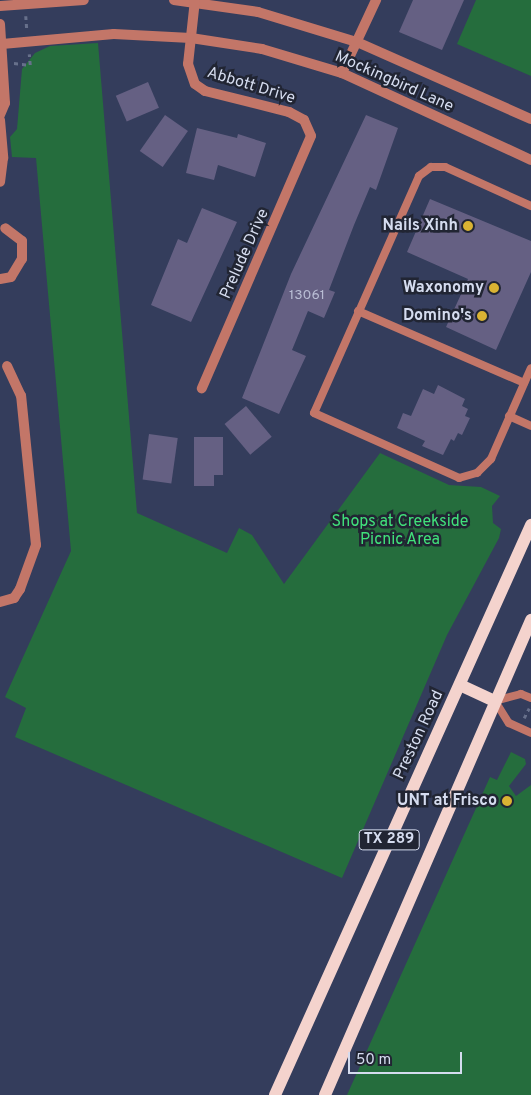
<!DOCTYPE html>
<style>
body{margin:0}
#map{position:relative;width:531px;height:1095px;overflow:hidden;background:#343d5c;font-family:Overpass,sans-serif}
div>[style]{position:absolute}
.green>*{inset:0;background:#256d3d}
.building>*{inset:0;background:#656083;transform-origin:0 0}
.path>*{height:2.5px;margin-top:-1.25px;transform-origin:0;background:repeating-linear-gradient(90deg,#67708b 0 4px,transparent 0 8px)}
.service>*{height:8px;margin:-4px;padding:0 4px;transform-origin:4px;border-radius:4px;background:#c37668}
.minor>*{height:10px;margin:-5px;padding:0 5px;transform-origin:5px;border-radius:5px;background:#c37668}
.primary>*{height:12px;margin:-6px;padding:0 6px;transform-origin:6px;border-radius:6px;background:#f4d3cd}
.dots>*{width:14px;height:14px;translate:-50% -50%;box-sizing:border-box;border:2px solid #212533;border-radius:50%}
span{translate:-50% -50%;white-space:nowrap;text-align:center;line-height:1.15;-webkit-text-stroke:5px #212533;paint-order:stroke}
.number-label{font-size:14px;color:#b9bdd4}
.number-label span{-webkit-text-stroke-width:0}
.shield-label span{padding:1px 4px;background:#212533;border:1px solid;border-radius:4px;-webkit-text-stroke-width:0}
.shield-label{font-size:15px;color:#d5dcef;font-weight:700}
.street-label{font-size:16px;color:#d5dcef}
.poi-label{font-size:16px;color:#d5dcef;font-weight:700}
.right{translate:-100% -50%;text-align:right}
.park-label{font-size:16px;color:#41e17b}
.scale{position:absolute;left:348px;top:1052px;width:114px;height:22px;box-sizing:border-box;border:2px solid #d5dcef;border-top:0;padding-left:6px;font-size:15px;line-height:18px;white-space:nowrap;color:#d5dcef;-webkit-text-stroke:4px #212533;paint-order:stroke}
</style>
<div id="map">
<div class="green">
<i style="clip-path:polygon(476px 0,531px 0,531px 76px,457px 44px)"></i>
<i style="clip-path:polygon(98px 43px,137px 513px,227px 553px,239px 528px,252px 535px,284px 584px,380px 453px,449px 485px,481px 487px,500px 496px,492px 506px,493px 523px,501px 529px,499px 538px,447px 635px,342px 878px,15px 737px,26px 708px,5px 697px,71px 551px,36px 158px,12px 157px,10px 137px,17px 129px,22px 69px,35px 53px,50px 46px)"></i>
<i style="clip-path:polygon(511px 752px,525px 759px,526px 764px,509px 786px,516px 796px,531px 785px,531px 1095px,347px 1095px,490px 777px,497px 780px)"></i>
</div>
<div class="building">
<i style="clip-path:polygon(413px 0,464px 0,442px 50px,399px 32px)"></i>
<i style="left:148px;top:82px;width:28px;height:35px;rotate:67deg"></i>
<i style="left:165px;top:115px;width:28px;height:44px;rotate:35deg"></i>
<i style="clip-path:polygon(366px 115px,398px 128px,376px 190px,370px 187px,354px 225px,329px 290px,335px 292px,324px 318px,308px 311px,292px 350px,306px 356px,279px 414px,242px 398px,291px 274px)"></i>
<i style="clip-path:polygon(197px 128px,237px 138px,238px 134px,266px 143px,255px 177px,218px 165px,214px 180px,186px 173px)"></i>
<i style="clip-path:polygon(430px 199px,531px 241px,531px 272px,496px 350px,446px 327px,468px 279px,407px 252px)"></i>
<i style="clip-path:polygon(202px 208px,237px 222px,191px 322px,151px 305px,178px 239px,187px 243px)"></i>
<i style="clip-path:polygon(438px 385px,465px 399px,462px 406px,468px 409px,465px 416px,470px 418px,462px 435px,458px 433px,454px 441px,451px 439px,443px 455px,422px 446px,425px 441px,397px 428px,403px 413px,411px 416px,423px 389px,434px 394px)"></i>
<i style="left:246px;top:406px;width:40px;height:28px;rotate:50deg"></i>
<i style="left:149px;top:434px;width:29px;height:46px;rotate:8deg"></i>
<i style="clip-path:polygon(194px 437px,223px 437px,223px 475px,214px 475px,214px 486px,194px 486px)"></i>
</div>
<div class="path">
<i style="left:26px;top:16px;width:15px;rotate:86deg"></i>
<i style="left:14px;top:63px;width:16px;rotate:7deg"></i>
<i style="left:30px;top:65px;width:11px;rotate:-95deg"></i>
<i style="left:524px;top:718px;width:11px;rotate:-63deg"></i>
</div>
<div class="service">
<i style="left:531px;top:206px;width:94px;rotate:-155.6deg"></i>
<i style="left:445px;top:167px;width:14px;rotate:180deg"></i>
<i style="left:431px;top:167px;width:15px;rotate:143deg"></i>
<i style="left:419px;top:176px;width:259px;rotate:113.9deg"></i>
<i style="left:314px;top:413px;width:159px;rotate:24.1deg"></i>
<i style="left:459px;top:478px;width:19px;rotate:-16deg"></i>
<i style="left:477px;top:473px;width:20px;rotate:-45deg"></i>
<i style="left:491px;top:459px;width:99px;rotate:-66.3deg"></i>
<i style="left:358px;top:311px;width:181px;rotate:23.4deg"></i>
<i style="left:509px;top:416px;width:24px;rotate:24deg"></i>
<i style="left:531px;top:698px;width:11px;rotate:-158deg"></i>
<i style="left:521px;top:694px;width:27px;rotate:165deg"></i>
<i style="left:495px;top:701px;width:26px;rotate:58deg"></i>
<i style="left:509px;top:723px;width:24px;rotate:24deg"></i>
</div>
<div class="minor">
<i style="left:174px;top:0;width:85px;rotate:8.1deg"></i>
<i style="left:258px;top:12px;width:103px;rotate:16.9deg"></i>
<i style="left:357px;top:42px;width:190px;rotate:23.9deg"></i>
<i style="left:195px;top:0;width:64px;rotate:96.2deg"></i>
<i style="left:188px;top:64px;width:21px;rotate:71deg"></i>
<i style="left:195px;top:84px;width:12px;rotate:35deg"></i>
<i style="left:205px;top:91px;width:87px;rotate:14deg"></i>
<i style="left:289px;top:112px;width:17px;rotate:28deg"></i>
<i style="left:304px;top:120px;width:17px;rotate:66deg"></i>
<i style="left:311px;top:136px;width:275px;rotate:113.4deg"></i>
<i style="left:0;top:6px;width:84px;rotate:-4.1deg"></i>
<i style="left:0;top:24px;width:79px;rotate:86.4deg"></i>
<i style="left:5px;top:103px;width:13px;rotate:113deg"></i>
<i style="left:2px;top:44px;width:112px;rotate:-5.1deg"></i>
<i style="left:114px;top:34px;width:77px;rotate:3deg"></i>
<i style="left:191px;top:38px;width:72px;rotate:8.8deg"></i>
<i style="left:262px;top:49px;width:84px;rotate:16.7deg"></i>
<i style="left:342px;top:73px;width:208px;rotate:24.7deg"></i>
<i style="left:342px;top:73px;width:81px;rotate:-65deg"></i>
<i style="left:0;top:120px;width:38px;rotate:85deg"></i>
<i style="left:3px;top:158px;width:24px;rotate:97deg"></i>
<i style="left:0;top:279px;width:11px;rotate:-10deg"></i>
<i style="left:11px;top:277px;width:21px;rotate:-59deg"></i>
<i style="left:22px;top:259px;width:18px;rotate:-90deg"></i>
<i style="left:22px;top:241px;width:21px;rotate:-143deg"></i>
<i style="left:0;top:602px;width:15px;rotate:-16deg"></i>
<i style="left:14px;top:598px;width:11px;rotate:-56deg"></i>
<i style="left:20px;top:589px;width:47px;rotate:-70deg"></i>
<i style="left:36px;top:545px;width:150px;rotate:-95.7deg"></i>
<i style="left:21px;top:396px;width:33px;rotate:-115deg"></i>
</div>
<div class="primary">
<i style="left:460px;top:685px;width:38px;rotate:25deg"></i>
<i style="left:275px;top:1095px;width:625px;rotate:-65.81deg"></i>
<i style="left:325px;top:1095px;width:518px;rotate:-66.55deg"></i>
</div>
<div class="dots">
<i style="left:468px;top:226px;background:#dab333"></i>
<i style="left:494px;top:288px;background:#dab333"></i>
<i style="left:482px;top:316px;background:#dab333"></i>
<i style="left:507px;top:801px;background:#dab333"></i>
</div>
<div class="number-label">
<span style="left:307px;top:296px">13061</span>
</div>
<div class="shield-label">
<span style="left:389px;top:840px">TX 289</span>
</div>
<div class="street-label">
<span style="left:394px;top:82px;rotate:24deg">Mockingbird Lane</span>
<span style="left:251px;top:86px;rotate:17deg">Abbott Drive</span>
<span style="left:245px;top:254px;rotate:-66deg">Prelude Drive</span>
<span style="left:419px;top:735px;rotate:-65deg">Preston Road</span>
</div>
<div class="poi-label">
<span class="right" style="left:458px;top:226px">Nails Xinh</span>
<span class="right" style="left:484px;top:288px">Waxonomy</span>
<span class="right" style="left:472px;top:316px">Domino's</span>
<span class="right" style="left:497px;top:801px">UNT at Frisco</span>
</div>
<div class="park-label">
<span style="left:400px;top:531px">Shops at Creekside<br>Picnic Area</span>
</div>
<div class="scale">50 m</div>
</div>
